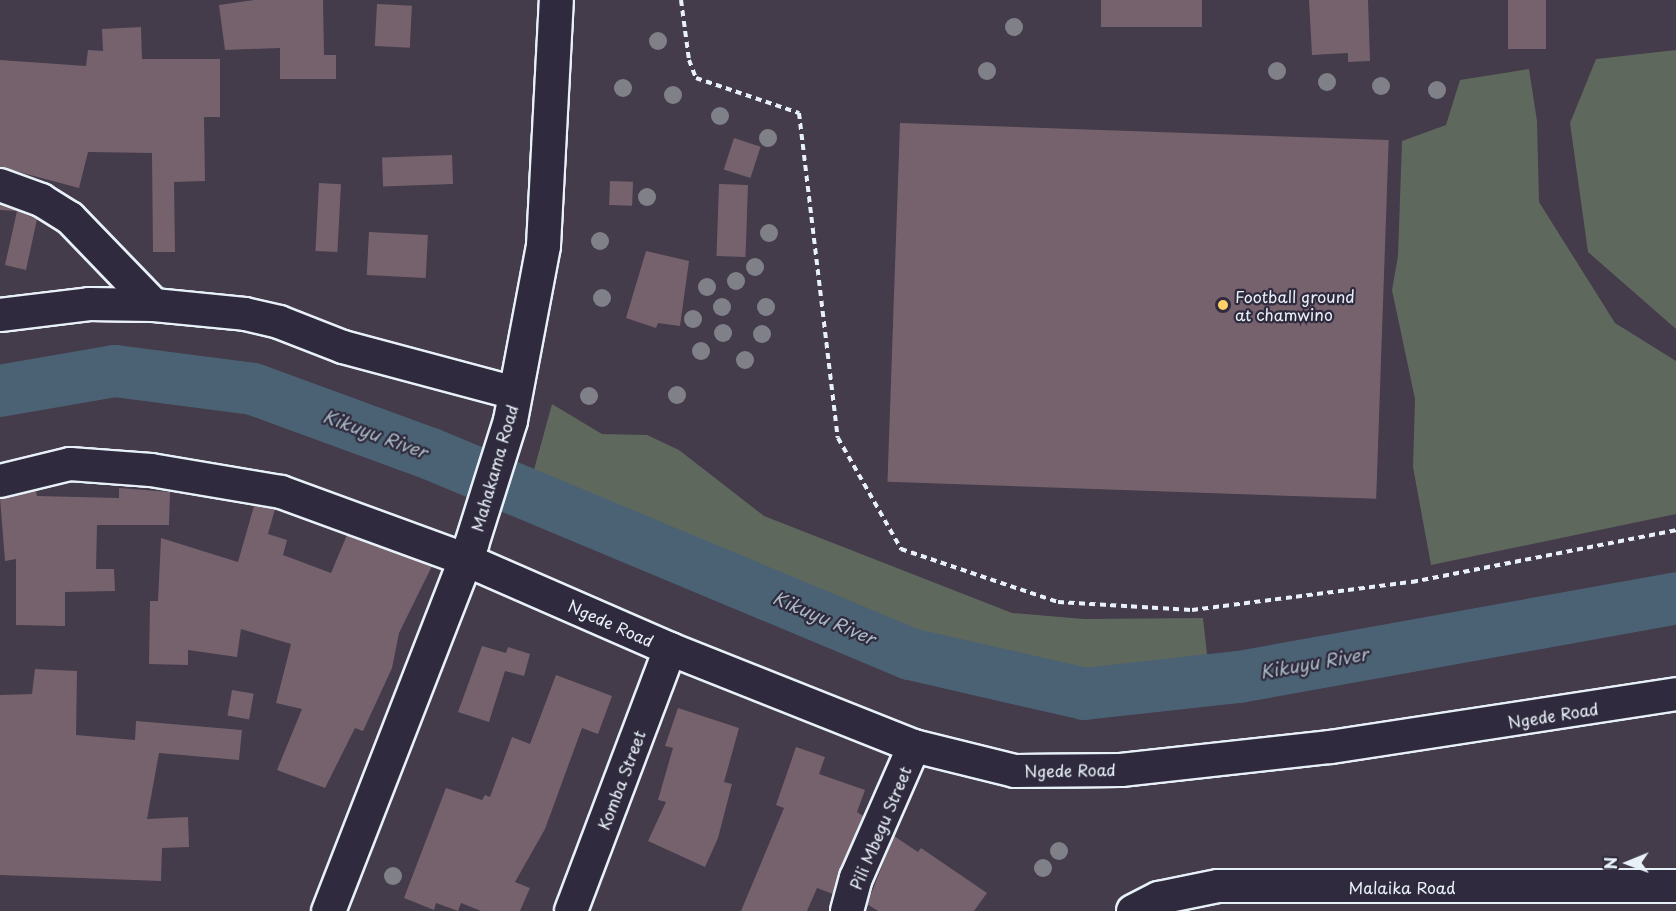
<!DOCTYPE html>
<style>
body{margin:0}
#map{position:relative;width:1676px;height:911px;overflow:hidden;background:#443b4b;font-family:"Playpen Sans",sans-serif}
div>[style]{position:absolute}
.green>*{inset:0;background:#5e685d}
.river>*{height:52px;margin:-26px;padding:0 26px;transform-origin:26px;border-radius:26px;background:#4a6274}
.building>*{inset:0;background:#76626c;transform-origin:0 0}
.path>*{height:4px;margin-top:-2px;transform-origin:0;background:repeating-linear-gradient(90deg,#e8f1f8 0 6px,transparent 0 10.5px)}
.roads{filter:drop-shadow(2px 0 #e8f1f8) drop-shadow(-2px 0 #e8f1f8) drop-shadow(0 2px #e8f1f8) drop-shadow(0 -2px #e8f1f8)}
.street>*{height:32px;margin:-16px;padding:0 16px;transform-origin:16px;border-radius:16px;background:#2f2a3d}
.secondary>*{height:33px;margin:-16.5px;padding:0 16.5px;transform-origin:16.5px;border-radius:16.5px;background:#2f2a3d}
.trees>*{width:18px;height:18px;margin:-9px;border-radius:50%;background:#808188}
.dots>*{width:16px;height:16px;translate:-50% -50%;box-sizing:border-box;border:3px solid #2f2a3d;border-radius:50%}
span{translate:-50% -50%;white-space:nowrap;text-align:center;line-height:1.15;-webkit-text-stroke:4.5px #2f2a3d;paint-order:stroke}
.poi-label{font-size:16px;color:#e8f1f8}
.left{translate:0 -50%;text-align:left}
.street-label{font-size:16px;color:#e8f1f8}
.water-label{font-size:18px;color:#a9b8c3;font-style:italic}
.north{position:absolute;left:1598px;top:833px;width:60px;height:60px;-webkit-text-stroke:4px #2f2a3d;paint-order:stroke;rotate:269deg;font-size:16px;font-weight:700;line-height:24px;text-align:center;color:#e8f1f8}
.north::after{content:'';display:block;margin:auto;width:21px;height:27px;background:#e8f1f8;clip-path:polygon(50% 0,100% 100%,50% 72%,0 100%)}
</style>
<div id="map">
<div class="green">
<i style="clip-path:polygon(1676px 50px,1676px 329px,1588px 252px,1570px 123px,1596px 59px)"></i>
<i style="clip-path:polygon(1529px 69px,1537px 121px,1539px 202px,1615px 323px,1676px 361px,1676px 514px,1431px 565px,1413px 467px,1415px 399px,1392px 290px,1398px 256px,1402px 141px,1446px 125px,1460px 80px)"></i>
<i style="clip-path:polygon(552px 404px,602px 434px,647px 435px,679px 450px,764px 516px,1012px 613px,1084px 619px,1203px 618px,1209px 672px,1063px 680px,864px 626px,532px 477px)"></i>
</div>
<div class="river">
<i style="left:0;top:391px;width:117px;rotate:-9.9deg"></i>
<i style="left:115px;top:371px;width:139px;rotate:7.4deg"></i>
<i style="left:253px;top:389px;width:189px;rotate:20.1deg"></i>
<i style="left:431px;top:454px;width:519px;rotate:22.66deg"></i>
<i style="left:910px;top:654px;width:179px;rotate:12.9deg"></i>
<i style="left:1084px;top:694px;width:156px;rotate:-6.3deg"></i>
<i style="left:1239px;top:677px;width:444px;rotate:-10.2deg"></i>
</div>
<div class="building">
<i style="clip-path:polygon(254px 0,323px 0,324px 55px,336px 55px,336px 79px,280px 79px,280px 48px,225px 50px,219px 5px)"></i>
<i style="left:1202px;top:0;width:27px;height:101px;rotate:90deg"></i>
<i style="clip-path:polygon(1309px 0,1368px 0,1370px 61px,1348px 62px,1348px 53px,1312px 55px)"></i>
<i style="left:1508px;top:0;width:38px;height:49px"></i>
<i style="left:377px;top:4px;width:35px;height:42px;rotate:3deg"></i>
<i style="clip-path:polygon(141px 27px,142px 59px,220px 59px,220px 117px,204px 117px,205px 181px,174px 182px,175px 252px,153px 252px,152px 153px,88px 152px,79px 188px,0 167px,0 60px,86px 66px,88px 50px,103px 51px,102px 29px)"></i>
<i style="left:900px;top:123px;width:489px;height:359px;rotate:2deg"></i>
<i style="left:734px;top:138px;width:28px;height:33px;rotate:18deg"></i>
<i style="left:452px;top:155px;width:29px;height:70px;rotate:88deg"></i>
<i style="left:610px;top:181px;width:23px;height:24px;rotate:2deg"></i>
<i style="left:319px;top:183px;width:22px;height:68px;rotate:3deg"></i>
<i style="left:719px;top:184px;width:29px;height:72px;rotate:2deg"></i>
<i style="clip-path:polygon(0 204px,37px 219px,26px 270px,5px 265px,17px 211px,0 210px)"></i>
<i style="left:369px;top:232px;width:59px;height:43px;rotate:3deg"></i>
<i style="clip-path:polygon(646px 251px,689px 261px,680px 326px,658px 323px,656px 328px,626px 318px)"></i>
<i style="clip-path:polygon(119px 488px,170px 492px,169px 525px,97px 525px,96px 569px,114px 569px,115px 591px,65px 592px,65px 626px,16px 625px,16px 559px,5px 561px,0 498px,36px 491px,37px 496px,119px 498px)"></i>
<i style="clip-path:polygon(254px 506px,275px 509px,268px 534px,287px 540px,283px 555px,331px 573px,347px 535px,432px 566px,399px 633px,392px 668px,363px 731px,355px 728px,325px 788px,277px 770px,302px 709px,276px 703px,291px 644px,241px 629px,237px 657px,188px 650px,188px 665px,149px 664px,150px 601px,158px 601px,161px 538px,238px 562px)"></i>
<i style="clip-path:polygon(482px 646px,506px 653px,508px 647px,530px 654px,524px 676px,505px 671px,489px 722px,458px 712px)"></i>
<i style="clip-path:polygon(35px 669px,77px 671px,76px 735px,135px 740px,136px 721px,242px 730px,239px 760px,159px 753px,147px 819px,188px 817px,189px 847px,162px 848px,161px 881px,0 875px,0 695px,32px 694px)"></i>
<i style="clip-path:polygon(556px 675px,612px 696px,598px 734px,582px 728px,545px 829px,515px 882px,530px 888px,520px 911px,481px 911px,461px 903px,458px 911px,436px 903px,434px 910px,404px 898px,446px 788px,482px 800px,485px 795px,490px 797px,512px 737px,530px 744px)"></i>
<i style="left:232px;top:690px;width:22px;height:26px;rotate:10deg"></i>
<i style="clip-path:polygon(678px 708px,739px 728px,724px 782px,732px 784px,718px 838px,705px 867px,648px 841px,666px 802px,658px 800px,673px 748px,665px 746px)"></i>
<i style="clip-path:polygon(796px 747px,825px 757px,819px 774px,865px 790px,857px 812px,863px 816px,833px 894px,817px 888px,807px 911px,741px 911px,784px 808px,776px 805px)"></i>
<i style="clip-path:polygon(894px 836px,918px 852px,921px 848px,987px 893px,974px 911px,878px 911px,867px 904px)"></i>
</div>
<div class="path">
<i style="left:681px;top:0;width:61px;rotate:82.4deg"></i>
<i style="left:689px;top:60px;width:19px;rotate:69deg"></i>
<i style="left:696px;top:78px;width:109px;rotate:18.8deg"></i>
<i style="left:799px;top:113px;width:327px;rotate:83.2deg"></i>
<i style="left:838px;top:438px;width:128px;rotate:60.4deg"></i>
<i style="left:901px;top:549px;width:166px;rotate:18.7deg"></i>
<i style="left:1058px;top:602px;width:134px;rotate:3.4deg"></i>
<i style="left:1192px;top:610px;width:222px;rotate:-7.3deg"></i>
<i style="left:1412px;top:582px;width:269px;rotate:-11.1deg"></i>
</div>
<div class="roads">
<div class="street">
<i style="left:0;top:185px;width:44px;rotate:20.1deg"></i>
<i style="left:41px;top:200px;width:34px;rotate:32deg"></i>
<i style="left:70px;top:218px;width:121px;rotate:46deg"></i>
<i style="left:0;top:315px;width:90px;rotate:-7deg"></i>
<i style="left:89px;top:304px;width:65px;rotate:0.9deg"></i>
<i style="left:154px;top:305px;width:91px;rotate:5.6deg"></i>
<i style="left:245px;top:314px;width:35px;rotate:13deg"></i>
<i style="left:279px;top:322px;width:69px;rotate:21.3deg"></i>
<i style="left:343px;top:347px;width:178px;rotate:15deg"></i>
<i style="left:0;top:481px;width:72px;rotate:-13.7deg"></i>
<i style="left:70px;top:464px;width:81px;rotate:4.2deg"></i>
<i style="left:151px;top:470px;width:132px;rotate:9.6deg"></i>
<i style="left:281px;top:492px;width:195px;rotate:20.1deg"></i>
<i style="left:464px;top:559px;width:225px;rotate:23.6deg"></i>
<i style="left:670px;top:649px;width:263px;rotate:21.7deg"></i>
<i style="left:914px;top:746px;width:104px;rotate:13.9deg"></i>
<i style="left:1015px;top:771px;width:106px;rotate:-0.5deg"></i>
<i style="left:1121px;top:770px;width:211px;rotate:-6.3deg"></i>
<i style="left:1331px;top:747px;width:349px;rotate:-8.7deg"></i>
<i style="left:571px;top:911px;width:280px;rotate:-69.3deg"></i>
<i style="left:847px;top:911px;width:34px;rotate:-75deg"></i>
<i style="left:856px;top:878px;width:144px;rotate:-66.3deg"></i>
<i style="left:1133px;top:911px;width:29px;rotate:-27deg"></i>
<i style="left:1159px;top:898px;width:60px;rotate:-11.5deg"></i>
<i style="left:1218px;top:886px;width:458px"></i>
</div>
<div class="secondary">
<i style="left:328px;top:911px;width:394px;rotate:-68.7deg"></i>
<i style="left:471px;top:544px;width:130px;rotate:-72.5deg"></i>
<i style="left:510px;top:420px;width:178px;rotate:-79.3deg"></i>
<i style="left:543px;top:245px;width:245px;rotate:-87deg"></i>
</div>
</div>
<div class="trees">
<i style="left:1014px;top:27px"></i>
<i style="left:658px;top:41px"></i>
<i style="left:987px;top:71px"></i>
<i style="left:1277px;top:71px"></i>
<i style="left:1327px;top:82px"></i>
<i style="left:1381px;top:86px"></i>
<i style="left:623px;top:88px"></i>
<i style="left:1437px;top:90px"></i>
<i style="left:673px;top:95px"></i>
<i style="left:720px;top:116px"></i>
<i style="left:768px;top:138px"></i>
<i style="left:647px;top:197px"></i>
<i style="left:769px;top:233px"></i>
<i style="left:600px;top:241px"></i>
<i style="left:755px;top:267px"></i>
<i style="left:736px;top:281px"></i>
<i style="left:707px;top:287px"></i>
<i style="left:602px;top:298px"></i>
<i style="left:722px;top:307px"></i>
<i style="left:766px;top:307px"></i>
<i style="left:693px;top:319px"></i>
<i style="left:723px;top:333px"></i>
<i style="left:762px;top:334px"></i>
<i style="left:701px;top:351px"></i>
<i style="left:745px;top:360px"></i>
<i style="left:677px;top:395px"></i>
<i style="left:589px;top:396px"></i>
<i style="left:1059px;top:851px"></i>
<i style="left:1043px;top:868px"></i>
<i style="left:393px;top:876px"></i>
</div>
<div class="dots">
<i style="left:1223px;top:305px;background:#ffd166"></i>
</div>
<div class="poi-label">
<span class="left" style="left:1235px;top:305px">Football ground<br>at chamwino</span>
</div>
<div class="street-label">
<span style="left:494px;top:468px;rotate:-74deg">Mahakama Road</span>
<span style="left:611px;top:623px;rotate:24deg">Ngede Road</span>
<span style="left:1553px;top:715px;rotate:-9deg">Ngede Road</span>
<span style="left:1070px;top:770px;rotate:-1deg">Ngede Road</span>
<span style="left:621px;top:780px;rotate:-69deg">Komba Street</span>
<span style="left:880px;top:828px;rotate:-67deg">Pili Mbegu Street</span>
<span style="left:1402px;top:887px">Malaika Road</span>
</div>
<div class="water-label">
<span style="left:375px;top:434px;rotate:20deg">Kikuyu River</span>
<span style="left:824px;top:618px;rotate:23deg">Kikuyu River</span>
<span style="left:1314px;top:663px;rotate:-10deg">Kikuyu River</span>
</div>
<div class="north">N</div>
</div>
